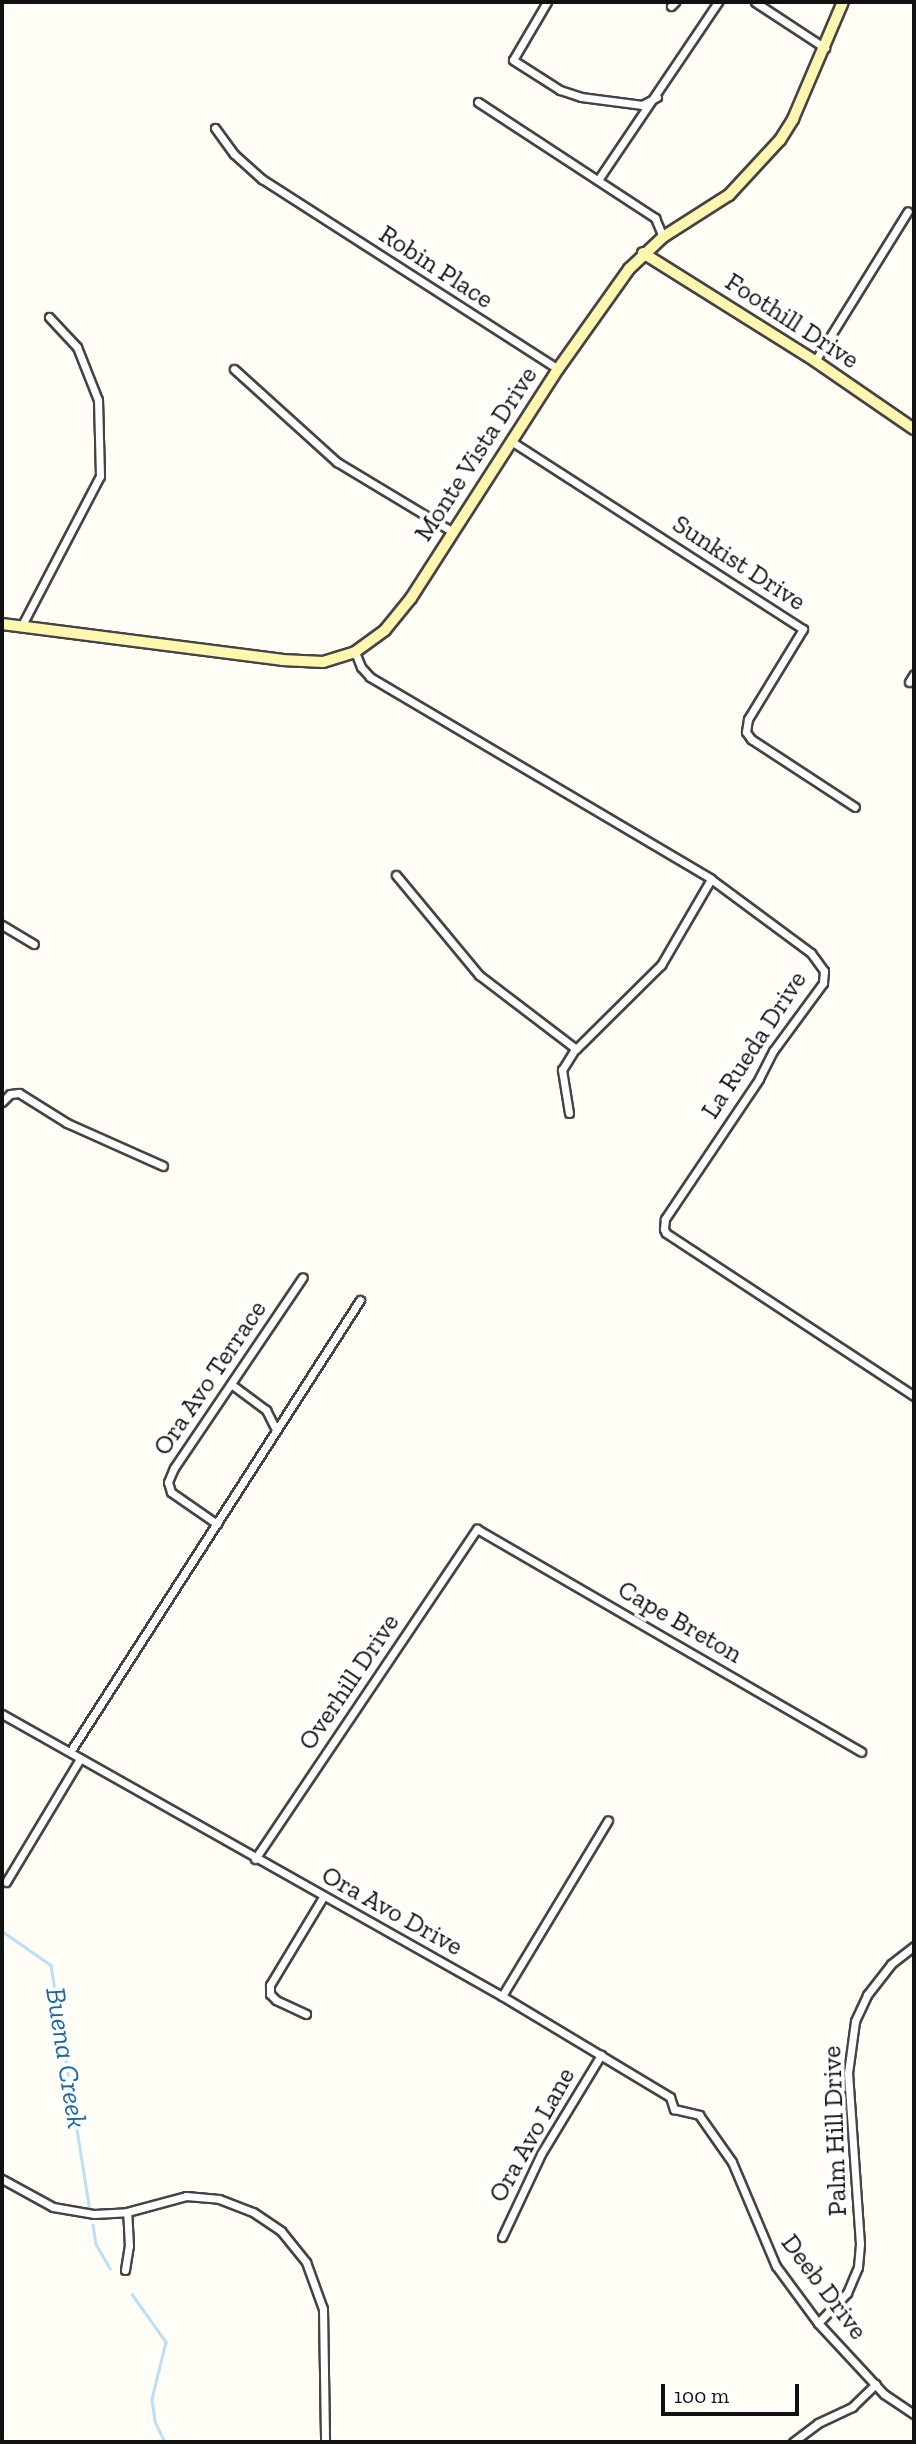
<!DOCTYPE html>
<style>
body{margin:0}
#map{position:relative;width:916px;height:2444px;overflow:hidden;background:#fffdf5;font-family:"Zilla Slab",serif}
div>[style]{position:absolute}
.stream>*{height:2.5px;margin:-1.25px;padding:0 1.25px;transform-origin:1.25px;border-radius:1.25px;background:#b9e0f7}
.roads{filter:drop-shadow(2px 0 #444) drop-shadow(-2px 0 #444) drop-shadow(0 2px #444) drop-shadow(0 -2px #444)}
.street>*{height:7px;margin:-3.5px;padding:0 3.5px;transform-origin:3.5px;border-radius:3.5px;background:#fff}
.secondary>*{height:10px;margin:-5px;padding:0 5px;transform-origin:5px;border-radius:5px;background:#fff6b0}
span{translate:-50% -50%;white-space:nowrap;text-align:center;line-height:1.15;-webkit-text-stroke:7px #fff;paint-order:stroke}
.street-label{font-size:26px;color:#111}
.water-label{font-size:28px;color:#1768a6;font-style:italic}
.frame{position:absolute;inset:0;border:4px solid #111;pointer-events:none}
.scale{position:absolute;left:661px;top:2384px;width:138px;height:32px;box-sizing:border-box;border:4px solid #111;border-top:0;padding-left:9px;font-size:21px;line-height:24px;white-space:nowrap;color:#111;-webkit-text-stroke:5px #fff;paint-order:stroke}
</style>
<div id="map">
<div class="stream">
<i style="left:2px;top:1931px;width:60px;rotate:34.8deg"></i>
<i style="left:51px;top:1965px;width:248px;rotate:81deg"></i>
<i style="left:93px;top:2225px;width:19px;rotate:81deg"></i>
<i style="left:96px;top:2244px;width:28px;rotate:60deg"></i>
<i style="left:132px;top:2294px;width:59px;rotate:54.7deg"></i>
<i style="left:166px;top:2342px;width:59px;rotate:103.8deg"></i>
<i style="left:152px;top:2399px;width:22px;rotate:82deg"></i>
<i style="left:155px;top:2421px;width:23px;rotate:65deg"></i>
</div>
<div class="roads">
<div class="street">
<i style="left:547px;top:2px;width:67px;rotate:120.4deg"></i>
<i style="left:513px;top:60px;width:56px;rotate:32.6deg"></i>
<i style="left:560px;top:90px;width:22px;rotate:18deg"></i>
<i style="left:581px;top:97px;width:62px;rotate:7.5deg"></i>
<i style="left:642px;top:105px;width:17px;rotate:-28deg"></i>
<i style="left:755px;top:2px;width:84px;rotate:33.3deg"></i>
<i style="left:671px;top:6px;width:6px;rotate:-45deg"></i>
<i style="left:478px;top:102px;width:212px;rotate:33.2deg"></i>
<i style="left:655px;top:218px;width:21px;rotate:67deg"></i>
<i style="left:215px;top:128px;width:32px;rotate:54deg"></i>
<i style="left:234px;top:154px;width:38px;rotate:42deg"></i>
<i style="left:262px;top:179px;width:352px;rotate:32.7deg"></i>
<i style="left:598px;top:180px;width:215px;rotate:-56deg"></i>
<i style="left:815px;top:361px;width:176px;rotate:-58.2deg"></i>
<i style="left:234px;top:369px;width:139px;rotate:42.1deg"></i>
<i style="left:337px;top:462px;width:135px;rotate:31.1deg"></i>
<i style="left:511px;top:441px;width:347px;rotate:32.8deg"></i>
<i style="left:803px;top:629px;width:105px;rotate:121.4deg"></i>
<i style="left:748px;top:719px;width:13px;rotate:99deg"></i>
<i style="left:746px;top:732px;width:9px;rotate:54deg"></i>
<i style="left:751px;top:739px;width:124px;rotate:33.2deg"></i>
<i style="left:21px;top:627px;width:170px;rotate:-62.4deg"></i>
<i style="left:100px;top:476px;width:76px;rotate:-91.5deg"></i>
<i style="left:98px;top:400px;width:57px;rotate:-111.6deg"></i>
<i style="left:77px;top:347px;width:41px;rotate:-133deg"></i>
<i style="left:355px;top:652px;width:16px;rotate:68deg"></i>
<i style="left:361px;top:667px;width:13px;rotate:48deg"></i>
<i style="left:370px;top:677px;width:396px;rotate:30.6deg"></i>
<i style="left:711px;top:879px;width:124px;rotate:36.5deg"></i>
<i style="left:811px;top:953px;width:22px;rotate:54deg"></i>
<i style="left:824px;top:971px;width:12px;rotate:95deg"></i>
<i style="left:823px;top:983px;width:84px;rotate:126.3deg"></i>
<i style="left:773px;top:1051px;width:31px;rotate:117deg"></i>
<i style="left:759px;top:1079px;width:169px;rotate:123.9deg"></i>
<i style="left:665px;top:1219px;width:10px;rotate:96deg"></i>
<i style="left:664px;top:1229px;width:4px;rotate:63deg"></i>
<i style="left:666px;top:1233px;width:297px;rotate:33.3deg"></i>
<i style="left:909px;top:682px;width:9px;rotate:-58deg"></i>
<i style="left:396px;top:875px;width:130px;rotate:50.3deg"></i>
<i style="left:479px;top:975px;width:122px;rotate:37.3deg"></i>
<i style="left:576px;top:1049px;width:120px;rotate:-44.7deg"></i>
<i style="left:661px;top:965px;width:99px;rotate:-59.8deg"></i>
<i style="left:2px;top:925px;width:37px;rotate:31deg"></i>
<i style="left:2px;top:1102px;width:11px;rotate:-45deg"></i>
<i style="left:10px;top:1094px;width:9px;rotate:-6deg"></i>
<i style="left:19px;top:1093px;width:57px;rotate:32deg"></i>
<i style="left:67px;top:1123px;width:105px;rotate:24.1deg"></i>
<i style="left:569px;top:1113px;width:44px;rotate:-99.2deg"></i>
<i style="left:562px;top:1070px;width:26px;rotate:-58deg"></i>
<i style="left:231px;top:1384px;width:44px;rotate:36.6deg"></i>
<i style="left:266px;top:1410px;width:22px;rotate:63deg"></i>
<i style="left:217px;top:1524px;width:56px;rotate:-145.2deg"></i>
<i style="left:171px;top:1492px;width:10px;rotate:-107deg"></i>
<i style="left:168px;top:1482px;width:15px;rotate:-67deg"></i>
<i style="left:174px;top:1468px;width:230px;rotate:-56deg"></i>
<i style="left:2px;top:1714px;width:574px;rotate:29.42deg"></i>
<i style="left:502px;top:1996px;width:196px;rotate:31deg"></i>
<i style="left:670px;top:2097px;width:13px;rotate:72deg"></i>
<i style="left:674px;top:2109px;width:26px;rotate:13deg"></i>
<i style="left:699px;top:2115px;width:57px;rotate:54.9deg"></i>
<i style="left:732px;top:2162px;width:113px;rotate:67.1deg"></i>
<i style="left:776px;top:2266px;width:71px;rotate:53.6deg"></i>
<i style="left:818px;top:2323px;width:97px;rotate:47.1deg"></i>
<i style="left:884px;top:2394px;width:36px;rotate:34deg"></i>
<i style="left:70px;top:1752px;width:537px;rotate:-57.32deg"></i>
<i style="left:255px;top:1859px;width:398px;rotate:-56.1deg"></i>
<i style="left:477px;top:1529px;width:444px;rotate:30.1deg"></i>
<i style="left:6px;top:1882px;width:144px;rotate:-59deg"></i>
<i style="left:502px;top:1996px;width:205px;rotate:-58.9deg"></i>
<i style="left:306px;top:2014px;width:33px;rotate:-155deg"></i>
<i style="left:276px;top:2000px;width:8px;rotate:-135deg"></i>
<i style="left:270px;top:1994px;width:9px;rotate:-90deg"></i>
<i style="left:270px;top:1985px;width:103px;rotate:-58.9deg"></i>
<i style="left:2px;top:2179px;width:58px;rotate:28.8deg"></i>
<i style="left:53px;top:2207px;width:42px;rotate:9.7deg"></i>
<i style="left:94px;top:2214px;width:33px;rotate:-3deg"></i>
<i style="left:127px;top:2212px;width:61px;rotate:-15.2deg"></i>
<i style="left:186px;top:2196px;width:33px;rotate:5deg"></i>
<i style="left:219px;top:2199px;width:36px;rotate:21deg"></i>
<i style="left:253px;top:2212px;width:34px;rotate:34deg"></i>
<i style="left:281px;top:2231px;width:40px;rotate:51deg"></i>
<i style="left:306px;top:2262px;width:50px;rotate:70.1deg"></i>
<i style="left:323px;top:2309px;width:133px;rotate:89.1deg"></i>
<i style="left:502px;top:2237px;width:92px;rotate:-64.8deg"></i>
<i style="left:541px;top:2154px;width:116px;rotate:-58.8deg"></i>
<i style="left:125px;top:2270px;width:24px;rotate:-81deg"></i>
<i style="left:129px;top:2246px;width:34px;rotate:-93deg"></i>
<i style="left:818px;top:2323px;width:42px;rotate:-46deg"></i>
<i style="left:847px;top:2293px;width:28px;rotate:-67deg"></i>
<i style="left:858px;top:2267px;width:23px;rotate:-85deg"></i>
<i style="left:860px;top:2244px;width:171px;rotate:-94deg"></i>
<i style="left:848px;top:2073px;width:52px;rotate:-82.3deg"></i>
<i style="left:855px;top:2021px;width:29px;rotate:-65deg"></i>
<i style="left:867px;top:1995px;width:39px;rotate:-52deg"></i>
<i style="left:891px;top:1964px;width:29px;rotate:-38deg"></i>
<i style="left:793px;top:2442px;width:31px;rotate:-37deg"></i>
<i style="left:818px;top:2423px;width:38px;rotate:-25deg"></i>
<i style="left:852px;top:2407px;width:33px;rotate:-44deg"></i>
</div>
<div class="secondary">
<i style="left:643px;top:253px;width:203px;rotate:32.1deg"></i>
<i style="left:815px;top:361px;width:120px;rotate:34.5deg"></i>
<i style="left:2px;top:624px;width:282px;rotate:7.3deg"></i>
<i style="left:282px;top:660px;width:41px;rotate:2.8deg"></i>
<i style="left:323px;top:662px;width:34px;rotate:-17deg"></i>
<i style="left:355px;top:652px;width:37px;rotate:-36deg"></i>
<i style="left:385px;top:630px;width:41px;rotate:-50.9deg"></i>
<i style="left:411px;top:598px;width:272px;rotate:-57.3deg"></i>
<i style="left:558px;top:369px;width:123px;rotate:-54.6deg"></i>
<i style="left:629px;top:269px;width:47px;rotate:-43.3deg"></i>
<i style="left:663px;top:237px;width:78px;rotate:-32.5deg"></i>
<i style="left:729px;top:195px;width:75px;rotate:-47.2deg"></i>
<i style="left:780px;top:140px;width:25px;rotate:-58deg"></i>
<i style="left:793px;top:119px;width:127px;rotate:-66.9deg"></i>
</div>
</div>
<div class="street-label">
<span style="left:436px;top:267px;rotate:33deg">Robin Place</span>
<span style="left:792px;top:321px;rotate:33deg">Foothill Drive</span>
<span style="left:476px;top:454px;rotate:-57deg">Monte Vista Drive</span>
<span style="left:739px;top:563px;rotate:33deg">Sunkist Drive</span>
<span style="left:754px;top:1045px;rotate:-57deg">La Rueda Drive</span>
<span style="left:210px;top:1378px;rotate:-56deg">Ora Avo Terrace</span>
<span style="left:680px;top:1622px;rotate:30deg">Cape Breton</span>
<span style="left:349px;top:1682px;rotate:-56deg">Overhill Drive</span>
<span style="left:392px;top:1911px;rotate:29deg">Ora Avo Drive</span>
<span style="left:835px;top:2131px;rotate:-92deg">Palm Hill Drive</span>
<span style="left:532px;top:2135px;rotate:-61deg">Ora Avo Lane</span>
<span style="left:824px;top:2287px;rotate:53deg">Deeb Drive</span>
</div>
<div class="water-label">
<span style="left:66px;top:2058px;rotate:81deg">Buena Creek</span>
</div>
<div class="frame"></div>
<div class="scale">100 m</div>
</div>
